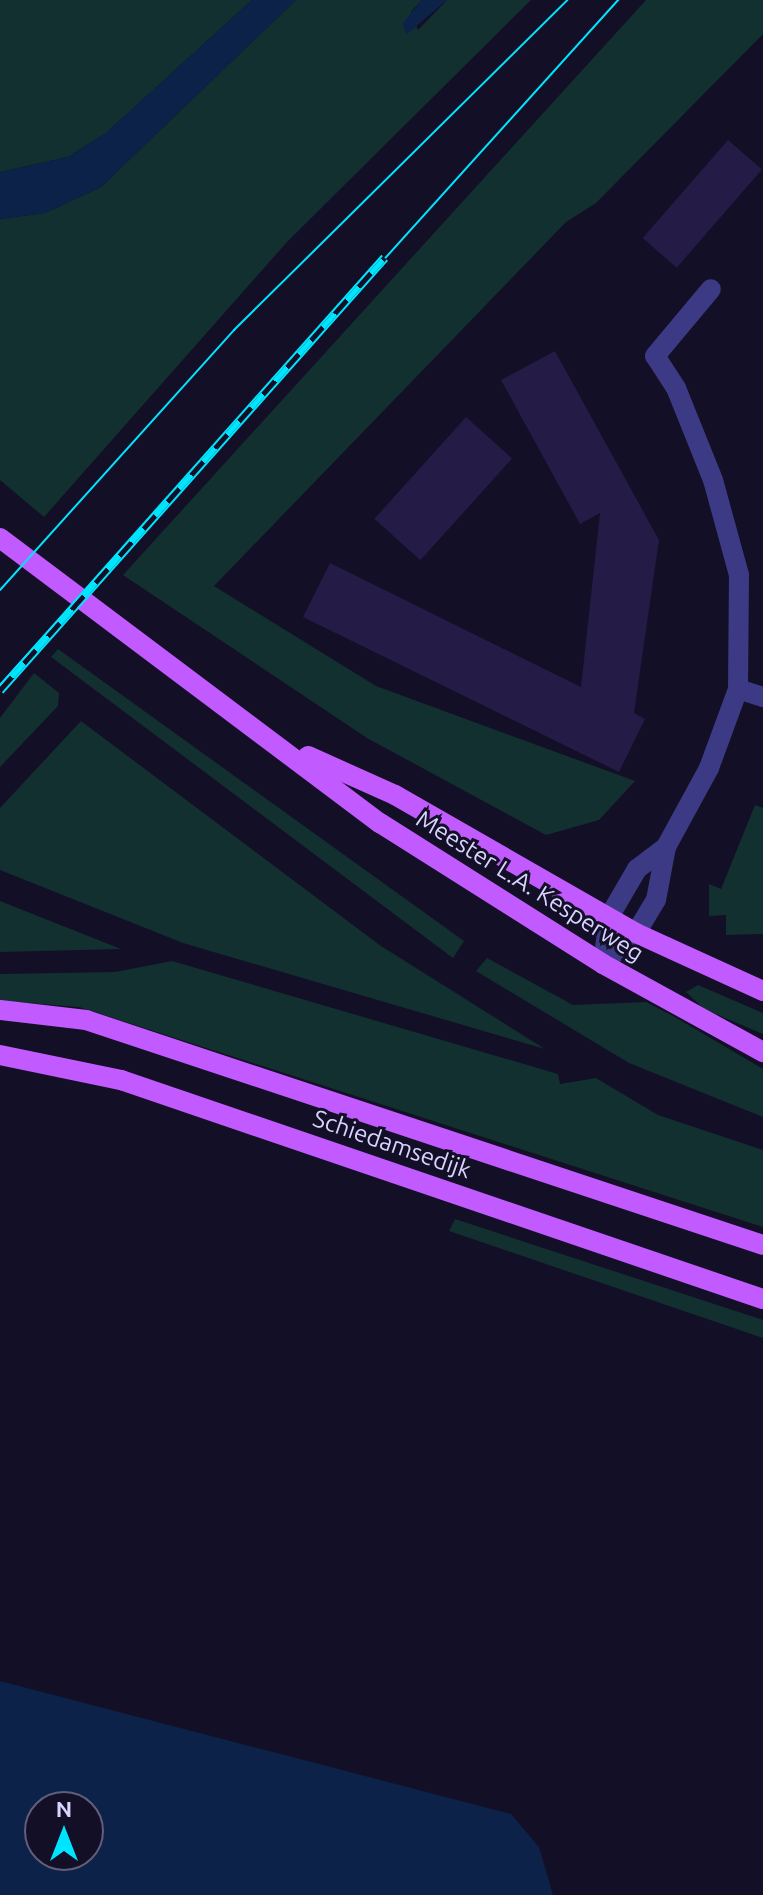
<!DOCTYPE html>
<style>
body{margin:0}
#map{position:relative;width:763px;height:1895px;overflow:hidden;background:#130f26;font-family:Ubuntu,sans-serif}
div>[style]{position:absolute}
.green>*{inset:0;background:#12302f}
.water>*{inset:0;background:#0c2248}
.building>*{inset:0;background:#241b47;transform-origin:0 0}
.minor>*{height:20px;margin:-10px;padding:0 10px;transform-origin:10px;border-radius:10px;background:#3d3a85}
.major>*{height:20px;margin:-10px;padding:0 10px;transform-origin:10px;border-radius:10px;background:#c25bff}
.tram>*{height:2px;margin:-1px;padding:0 1px;transform-origin:1px;border-radius:1px;background:#00e5ff}
.rail>*{height:9px;margin-top:-4.5px;transform-origin:0;background:repeating-linear-gradient(90deg,#130f26 0 18px,#00e5ff 0 36px);box-sizing:border-box;border-block:2px solid #00e5ff}
span{translate:-50% -50%;white-space:nowrap;text-align:center;line-height:1.15;-webkit-text-stroke:6px #130f26;paint-order:stroke}
.street-label{font-size:24px;color:#d9d4ff}
.north{position:absolute;left:24px;top:1791px;width:80px;height:80px;box-sizing:border-box;background:#130f26;border:2px solid #625e7d;border-radius:50%;rotate:0deg;font-size:22px;font-weight:700;line-height:32px;text-align:center;color:#d9d4ff}
.north::after{content:'';display:block;margin:auto;width:28px;height:36px;background:#00e5ff;clip-path:polygon(50% 0,100% 100%,50% 72%,0 100%)}
</style>
<div id="map">
<div class="green">
<i style="clip-path:polygon(0 0,252px 0,106px 133px,68px 157px,0 172px)"></i>
<i style="clip-path:polygon(296px 0,422px 0,411px 12px,418px 30px,447px 0,531px 0,287px 242px,44px 517px,0 480px,0 219px,45px 213px,101px 187px)"></i>
<i style="clip-path:polygon(646px 0,763px 0,763px 34px,596px 203px,566px 222px,214px 586px,376px 686px,635px 781px,599px 820px,546px 835px,367px 738px,123px 575px)"></i>
<i style="clip-path:polygon(58px 649px,464px 941px,453px 958px,51px 657px)"></i>
<i style="clip-path:polygon(34px 673px,59px 693px,58px 706px,0 767px,0 718px)"></i>
<i style="clip-path:polygon(81px 721px,381px 946px,545px 1049px,183px 943px,0 870px,0 808px)"></i>
<i style="clip-path:polygon(755px 805px,763px 808px,763px 934px,726px 935px,726px 915px,709px 916px,709px 884px,721px 889px)"></i>
<i style="clip-path:polygon(0 901px,121px 949px,0 952px)"></i>
<i style="clip-path:polygon(487px 958px,573px 1005px,646px 1002px,675px 1017px,763px 1069px,763px 1117px,629px 1063px,476px 971px)"></i>
<i style="clip-path:polygon(172px 961px,558px 1074px,560px 1084px,596px 1078px,658px 1115px,763px 1150px,763px 1227px,79px 1007px,0 1001px,0 974px,115px 972px)"></i>
<i style="clip-path:polygon(698px 985px,763px 1013px,763px 1034px,704px 1009px,686px 992px)"></i>
<i style="clip-path:polygon(455px 1219px,763px 1320px,763px 1338px,449px 1231px)"></i>
</div>
<div class="water">
<i style="clip-path:polygon(252px 0,296px 0,101px 187px,45px 213px,0 219px,0 172px,68px 157px,106px 133px)"></i>
<i style="clip-path:polygon(422px 0,447px 0,406px 35px,403px 23px)"></i>
<i style="clip-path:polygon(evenodd,0 1681px,511px 1814px,539px 1847px,553px 1895px,0 1895px,0 1681px,40px 1807px,88px 1807px,88px 1855px,40px 1855px,40px 1807px)"></i>
</div>
<div class="building">
<i style="left:728px;top:140px;width:45px;height:130px;rotate:41deg"></i>
<i style="clip-path:polygon(555px 351px,659px 540px,634px 713px,645px 719px,619px 772px,303px 617px,330px 563px,581px 687px,600px 513px,580px 524px,501px 380px)"></i>
<i style="left:466px;top:417px;width:62px;height:137px;rotate:42deg"></i>
</div>
<div class="minor">
<i style="left:738px;top:689px;width:26px;rotate:18deg"></i>
<i style="left:603px;top:964px;width:47px;rotate:-82.7deg"></i>
<i style="left:609px;top:917px;width:56px;rotate:-59.7deg"></i>
<i style="left:637px;top:869px;width:36px;rotate:-37deg"></i>
<i style="left:666px;top:847px;width:90px;rotate:-61.4deg"></i>
<i style="left:709px;top:768px;width:84px;rotate:-69.8deg"></i>
<i style="left:738px;top:689px;width:114px;rotate:-89.5deg"></i>
<i style="left:739px;top:575px;width:98px;rotate:-105.3deg"></i>
<i style="left:713px;top:480px;width:99px;rotate:-111.9deg"></i>
<i style="left:676px;top:388px;width:38px;rotate:-123deg"></i>
<i style="left:655px;top:356px;width:87px;rotate:-50.1deg"></i>
<i style="left:603px;top:964px;width:45px;rotate:-43.2deg"></i>
<i style="left:636px;top:933px;width:39px;rotate:-59deg"></i>
<i style="left:656px;top:900px;width:54px;rotate:-79.3deg"></i>
</div>
<div class="major">
<i style="left:0;top:538px;width:475px;rotate:36.9deg"></i>
<i style="left:380px;top:823px;width:264px;rotate:32.3deg"></i>
<i style="left:603px;top:964px;width:183px;rotate:28.8deg"></i>
<i style="left:308px;top:756px;width:95px;rotate:24.1deg"></i>
<i style="left:395px;top:795px;width:278px;rotate:29.8deg"></i>
<i style="left:636px;top:933px;width:140px;rotate:24.5deg"></i>
<i style="left:0;top:1010px;width:87px;rotate:6.6deg"></i>
<i style="left:86px;top:1020px;width:713px;rotate:18.38deg"></i>
<i style="left:0;top:1055px;width:124px;rotate:11.7deg"></i>
<i style="left:121px;top:1080px;width:678px;rotate:18.84deg"></i>
</div>
<div class="tram">
<i style="left:0;top:590px;width:350px;rotate:-48deg"></i>
<i style="left:234px;top:330px;width:469px;rotate:-44.7deg"></i>
<i style="left:0;top:685px;width:923px;rotate:-47.94deg"></i>
</div>
<div class="rail">
<i style="left:0;top:690px;width:579px;rotate:-48.36deg"></i>
</div>
<div class="street-label">
<span style="left:530px;top:886px;rotate:32deg">Meester L.A. Kesperweg</span>
<span style="left:392px;top:1144px;rotate:19deg">Schiedamsedijk</span>
</div>
<div class="north">N</div>
</div>
